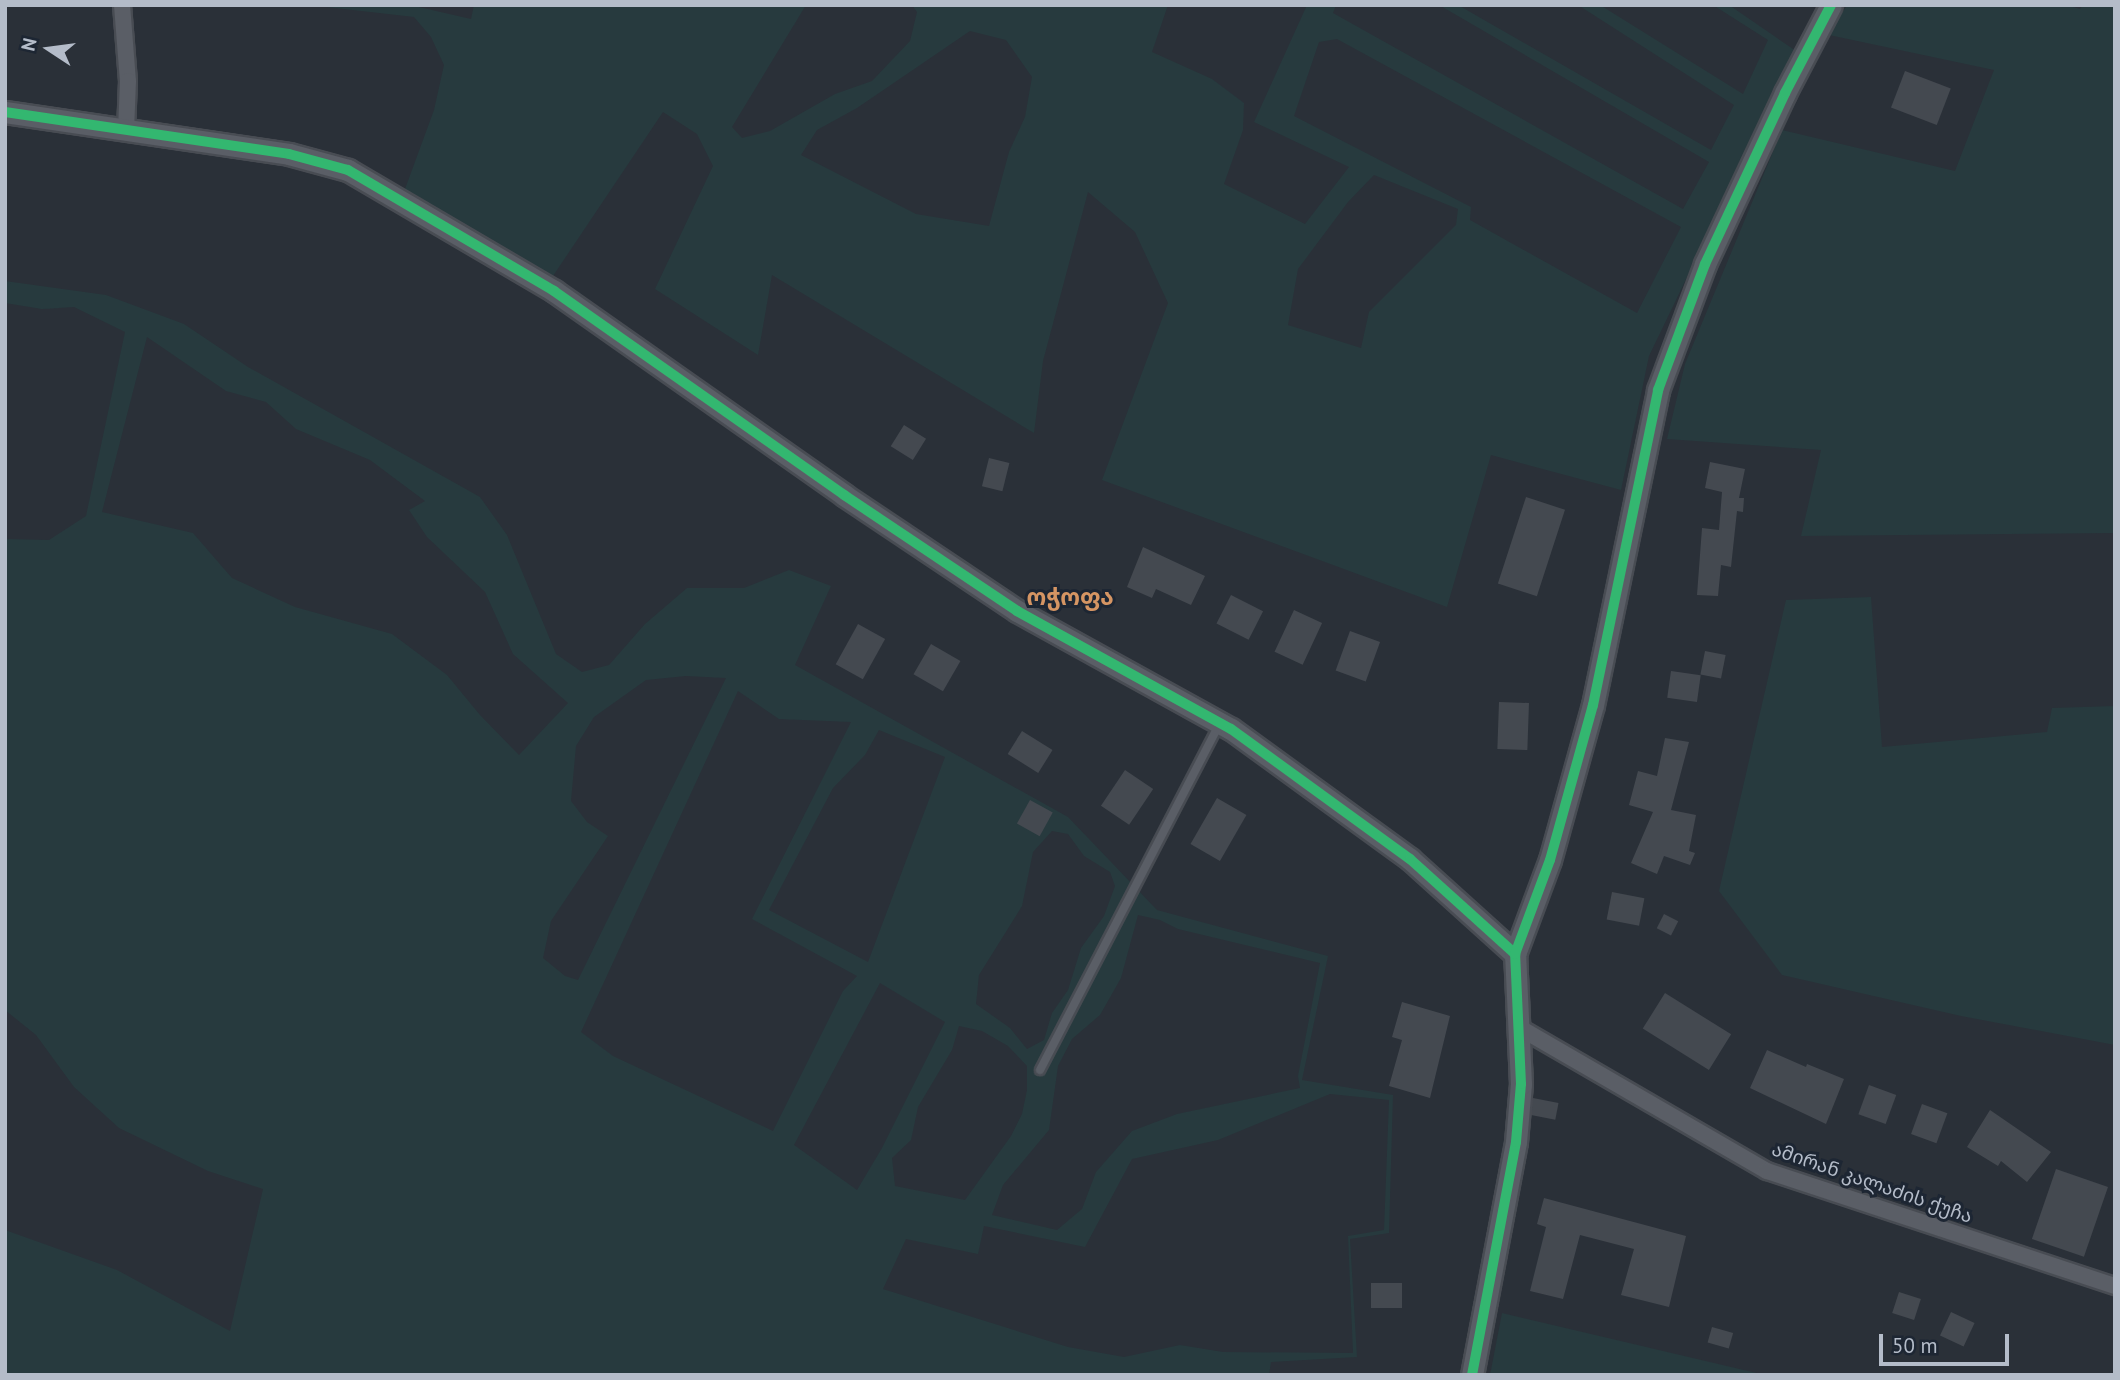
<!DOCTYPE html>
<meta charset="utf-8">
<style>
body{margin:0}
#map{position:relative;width:2120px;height:1380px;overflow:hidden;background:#2a3038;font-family:"PT Sans","Noto Sans Georgian",sans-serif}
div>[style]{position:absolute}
.green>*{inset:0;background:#273a3e}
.building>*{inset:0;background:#444950;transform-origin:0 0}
.roads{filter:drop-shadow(2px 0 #484c53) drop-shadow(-2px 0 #484c53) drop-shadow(0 2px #484c53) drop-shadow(0 -2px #484c53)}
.service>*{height:8px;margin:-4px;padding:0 4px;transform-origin:4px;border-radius:4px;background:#5a5e66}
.minor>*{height:16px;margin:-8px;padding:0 8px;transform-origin:8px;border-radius:8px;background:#5a5e66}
.tertiary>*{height:21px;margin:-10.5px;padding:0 10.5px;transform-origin:10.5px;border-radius:10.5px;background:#5a5e66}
.cycleway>*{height:10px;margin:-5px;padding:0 5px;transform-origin:5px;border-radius:5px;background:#33b770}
span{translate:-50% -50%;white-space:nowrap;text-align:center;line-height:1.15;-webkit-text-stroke:6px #1d2633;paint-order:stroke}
.street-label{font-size:19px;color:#b4bcc9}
.quarter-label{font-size:23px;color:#d59563;font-weight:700}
.frame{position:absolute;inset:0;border:7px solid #b4bcc9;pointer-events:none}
.north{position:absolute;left:14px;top:14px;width:70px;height:70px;-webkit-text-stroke:5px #1d2633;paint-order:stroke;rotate:283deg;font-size:19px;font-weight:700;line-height:28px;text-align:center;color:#b4bcc9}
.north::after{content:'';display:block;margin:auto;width:24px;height:32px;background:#b4bcc9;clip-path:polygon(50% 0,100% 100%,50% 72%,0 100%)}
.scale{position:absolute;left:1879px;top:1334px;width:130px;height:32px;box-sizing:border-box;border:4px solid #b4bcc9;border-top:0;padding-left:9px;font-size:21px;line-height:24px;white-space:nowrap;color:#b4bcc9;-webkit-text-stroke:5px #1d2633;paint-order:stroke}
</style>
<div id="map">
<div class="green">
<i style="clip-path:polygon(evenodd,309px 5px,410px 5px,471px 19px,474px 5px,806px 5px,732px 127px,742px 138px,770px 131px,835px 94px,872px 81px,910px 41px,917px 12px,912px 5px,1168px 5px,1152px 52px,1212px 79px,1244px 103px,1243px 130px,1224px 184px,1305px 224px,1349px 167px,1254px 122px,1307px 5px,1336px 5px,1333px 13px,1683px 209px,1709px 162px,1439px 5px,1458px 5px,1711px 150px,1734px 105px,1578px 5px,1600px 5px,1743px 94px,1768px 40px,1713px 5px,1729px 5px,1796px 51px,1649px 356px,1621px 490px,1491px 455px,1447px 607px,1102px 480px,1168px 303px,1135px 232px,1088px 192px,1043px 361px,1034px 433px,772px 275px,758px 355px,655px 289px,713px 166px,697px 134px,663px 112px,553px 276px,405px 189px,434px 110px,444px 65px,431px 37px,414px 17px,309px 5px,970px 31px,1006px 40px,1032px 77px,1025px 117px,1009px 152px,989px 226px,916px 214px,801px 155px,817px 130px,857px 108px,970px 31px,309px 5px,1337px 39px,1681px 227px,1637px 313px,1470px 220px,1471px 207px,1294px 116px,1319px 42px,1337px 39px,309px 5px,1374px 175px,1458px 209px,1456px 225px,1369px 312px,1361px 348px,1288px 325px,1298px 269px,1348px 202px,1374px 175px)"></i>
<i style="clip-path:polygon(1847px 5px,2067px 5px,2080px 9px,2083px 5px,2115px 5px,2115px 533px,1801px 536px,1821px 450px,1667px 439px,1685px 364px,1782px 130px,1955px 171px,1994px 70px,1829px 35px)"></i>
<i style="clip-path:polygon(evenodd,5px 281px,106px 295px,184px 324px,248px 367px,480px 497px,507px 535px,556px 654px,582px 672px,609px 665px,645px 624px,687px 588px,744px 588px,789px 570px,831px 586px,795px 665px,1068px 817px,1157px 910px,1328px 956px,1302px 1080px,1393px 1095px,1389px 1233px,1350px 1239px,1357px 1357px,1271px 1362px,1269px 1375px,5px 1375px,5px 1230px,117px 1270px,230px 1331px,263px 1189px,208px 1171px,119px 1128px,74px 1087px,36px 1035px,5px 1010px,5px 539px,49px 540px,86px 516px,125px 332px,74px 307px,42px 309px,5px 303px,5px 281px,147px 337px,226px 391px,266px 402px,296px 429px,370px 460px,425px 501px,409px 510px,427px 537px,485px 592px,513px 654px,568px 703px,519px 755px,480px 715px,447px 675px,392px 634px,295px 607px,232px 578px,193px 533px,102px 512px,147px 337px,5px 281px,686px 676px,726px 678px,578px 980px,565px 976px,543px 958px,551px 921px,608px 836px,587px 822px,571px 801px,576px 746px,594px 717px,646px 680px,686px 676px,5px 281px,738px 691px,779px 719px,851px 722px,752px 919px,857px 976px,843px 991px,773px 1131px,613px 1056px,581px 1032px,738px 691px,5px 281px,879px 730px,945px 757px,868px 962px,769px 910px,833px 788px,865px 755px,879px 730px,5px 281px,1052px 831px,1068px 834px,1084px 856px,1110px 872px,1115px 886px,1104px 916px,1081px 948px,1068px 990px,1052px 1013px,1044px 1040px,1027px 1049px,1010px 1028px,976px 1004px,979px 975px,1022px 906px,1033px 852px,1052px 831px,5px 281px,1138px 915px,1160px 920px,1178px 929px,1320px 963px,1298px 1076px,1300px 1088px,1177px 1114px,1132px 1131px,1096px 1172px,1082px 1209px,1057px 1230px,992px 1215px,1003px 1185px,1049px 1130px,1058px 1066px,1072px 1039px,1100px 1015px,1121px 978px,1138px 915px,5px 281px,880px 983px,945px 1022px,882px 1148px,857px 1190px,794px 1145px,880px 983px,5px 281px,959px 1026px,982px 1031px,1008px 1046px,1027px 1066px,1027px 1090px,1022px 1114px,1011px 1136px,965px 1200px,895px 1186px,892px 1158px,911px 1140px,918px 1107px,952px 1050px,959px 1026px,5px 281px,1330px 1094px,1389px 1100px,1384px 1230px,1348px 1236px,1353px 1353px,1223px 1352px,1180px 1345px,1124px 1357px,1068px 1347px,883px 1289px,906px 1239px,978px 1254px,984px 1226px,1085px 1247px,1132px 1159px,1218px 1140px,1330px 1094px)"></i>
<i style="clip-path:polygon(1871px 597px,1882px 747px,2047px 732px,2052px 708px,2115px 706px,2115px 1045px,1961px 1016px,1782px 975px,1719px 891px,1786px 600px)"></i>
<i style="clip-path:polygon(1502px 1313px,1765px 1375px,1490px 1375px)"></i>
</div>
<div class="building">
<i style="left:1905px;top:71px;width:49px;height:39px;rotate:21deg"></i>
<i style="left:904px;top:425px;width:26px;height:25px;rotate:32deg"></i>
<i style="left:989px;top:458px;width:21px;height:29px;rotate:14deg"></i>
<i style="clip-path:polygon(1710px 462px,1745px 469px,1739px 498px,1744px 498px,1743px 512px,1737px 511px,1731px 567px,1721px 565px,1718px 596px,1697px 595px,1702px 528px,1719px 530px,1722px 492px,1705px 488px)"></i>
<i style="left:1526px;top:497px;width:41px;height:91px;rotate:18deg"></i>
<i style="clip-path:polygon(1143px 547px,1205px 576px,1191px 605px,1156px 589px,1152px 598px,1127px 587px)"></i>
<i style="left:1231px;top:595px;width:36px;height:32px;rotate:27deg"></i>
<i style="left:1294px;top:610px;width:31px;height:46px;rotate:25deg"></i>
<i style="left:858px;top:624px;width:31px;height:46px;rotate:29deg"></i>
<i style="left:1350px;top:631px;width:32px;height:42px;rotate:20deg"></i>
<i style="left:931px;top:644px;width:34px;height:35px;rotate:30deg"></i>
<i style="left:1705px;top:651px;width:21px;height:24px;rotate:11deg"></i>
<i style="left:1671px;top:671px;width:30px;height:27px;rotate:8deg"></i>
<i style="left:1499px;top:702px;width:30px;height:47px;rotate:2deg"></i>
<i style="left:1022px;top:731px;width:36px;height:27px;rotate:32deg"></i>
<i style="clip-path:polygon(1665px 738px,1689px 742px,1671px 810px,1696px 815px,1689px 851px,1695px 853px,1690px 865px,1664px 856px,1657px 874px,1631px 863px,1653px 812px,1629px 805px,1638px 771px,1657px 776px)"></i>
<i style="left:1125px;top:770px;width:34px;height:43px;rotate:34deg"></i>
<i style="left:1217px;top:798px;width:34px;height:53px;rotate:30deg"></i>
<i style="left:1030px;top:800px;width:26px;height:27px;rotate:29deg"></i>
<i style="left:1612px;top:892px;width:33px;height:28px;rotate:11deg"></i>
<i style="left:1664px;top:914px;width:16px;height:16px;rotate:27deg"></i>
<i style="left:1665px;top:993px;width:78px;height:42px;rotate:32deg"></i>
<i style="clip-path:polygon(1402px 1002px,1450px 1016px,1430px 1098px,1389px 1086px,1402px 1040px,1392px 1037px)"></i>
<i style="clip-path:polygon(1767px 1050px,1806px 1067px,1807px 1064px,1844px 1079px,1826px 1124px,1750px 1088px)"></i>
<i style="left:1869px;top:1085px;width:29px;height:31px;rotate:20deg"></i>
<i style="left:1533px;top:1098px;width:26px;height:17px;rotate:11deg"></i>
<i style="left:1922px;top:1104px;width:27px;height:32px;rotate:20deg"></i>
<i style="clip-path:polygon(1990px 1110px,2051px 1152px,2027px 1182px,2001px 1161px,1998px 1166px,1967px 1147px)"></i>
<i style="left:2056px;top:1169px;width:55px;height:74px;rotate:19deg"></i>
<i style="clip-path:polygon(1544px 1198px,1686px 1236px,1669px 1307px,1621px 1295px,1634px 1249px,1580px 1235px,1563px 1299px,1530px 1291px,1546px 1227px,1537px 1224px)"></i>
<i style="left:1371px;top:1283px;width:31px;height:25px"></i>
<i style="left:1899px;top:1292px;width:23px;height:22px;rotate:18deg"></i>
<i style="left:1951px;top:1312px;width:26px;height:26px;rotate:25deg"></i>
<i style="left:1712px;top:1327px;width:22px;height:16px;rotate:16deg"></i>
</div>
<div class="roads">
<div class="service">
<i style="left:1040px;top:1070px;width:391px;rotate:-62.6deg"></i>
</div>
<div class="minor">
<i style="left:122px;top:5px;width:76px;rotate:85.5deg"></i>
<i style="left:128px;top:81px;width:50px;rotate:92.3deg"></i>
<i style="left:1520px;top:1028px;width:285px;rotate:30.1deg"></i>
<i style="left:1767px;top:1171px;width:367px;rotate:18.3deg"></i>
</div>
<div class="tertiary">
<i style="left:5px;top:112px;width:287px;rotate:8.4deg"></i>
<i style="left:289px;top:154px;width:61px;rotate:15.2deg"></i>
<i style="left:348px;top:170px;width:239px;rotate:30.4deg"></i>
<i style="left:554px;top:291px;width:355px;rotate:35.1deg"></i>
<i style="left:844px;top:495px;width:208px;rotate:33.8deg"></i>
<i style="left:1017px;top:611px;width:244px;rotate:28.9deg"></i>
<i style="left:1231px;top:729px;width:221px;rotate:36deg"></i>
<i style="left:1410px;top:859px;width:142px;rotate:42.1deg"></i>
<i style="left:1472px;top:1375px;width:237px;rotate:-79.3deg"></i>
<i style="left:1516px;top:1142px;width:58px;rotate:-85.1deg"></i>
<i style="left:1521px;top:1084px;width:130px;rotate:-92.6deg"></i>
<i style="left:1515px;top:954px;width:100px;rotate:-69.6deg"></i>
<i style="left:1550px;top:860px;width:161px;rotate:-74.5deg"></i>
<i style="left:1593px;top:705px;width:322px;rotate:-78.3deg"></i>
<i style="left:1658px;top:390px;width:134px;rotate:-69.5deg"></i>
<i style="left:1705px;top:264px;width:189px;rotate:-64.9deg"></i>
<i style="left:1785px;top:93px;width:99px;rotate:-62.4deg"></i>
</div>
</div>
<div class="cycleway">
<i style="left:5px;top:112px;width:287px;rotate:8.4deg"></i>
<i style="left:289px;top:154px;width:61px;rotate:15.2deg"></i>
<i style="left:348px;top:170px;width:239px;rotate:30.4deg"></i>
<i style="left:554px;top:291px;width:355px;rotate:35.1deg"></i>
<i style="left:844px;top:495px;width:208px;rotate:33.8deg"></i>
<i style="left:1017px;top:611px;width:244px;rotate:28.9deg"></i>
<i style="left:1231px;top:729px;width:221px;rotate:36deg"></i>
<i style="left:1410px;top:859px;width:142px;rotate:42.1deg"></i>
<i style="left:1472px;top:1375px;width:237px;rotate:-79.3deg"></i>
<i style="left:1516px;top:1142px;width:58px;rotate:-85.1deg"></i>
<i style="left:1521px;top:1084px;width:130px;rotate:-92.6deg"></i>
<i style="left:1515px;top:954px;width:100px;rotate:-69.6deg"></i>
<i style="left:1550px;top:860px;width:161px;rotate:-74.5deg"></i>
<i style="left:1593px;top:705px;width:322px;rotate:-78.3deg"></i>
<i style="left:1658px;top:390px;width:134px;rotate:-69.5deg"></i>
<i style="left:1705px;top:264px;width:189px;rotate:-64.9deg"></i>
<i style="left:1785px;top:93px;width:99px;rotate:-62.4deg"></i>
</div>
<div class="street-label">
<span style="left:1872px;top:1183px;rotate:19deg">ამირან კალაძის ქუჩა</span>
</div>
<div class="quarter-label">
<span style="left:1070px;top:597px">ოჭოფა</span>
</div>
<div class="frame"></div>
<div class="north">N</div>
<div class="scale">50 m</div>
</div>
